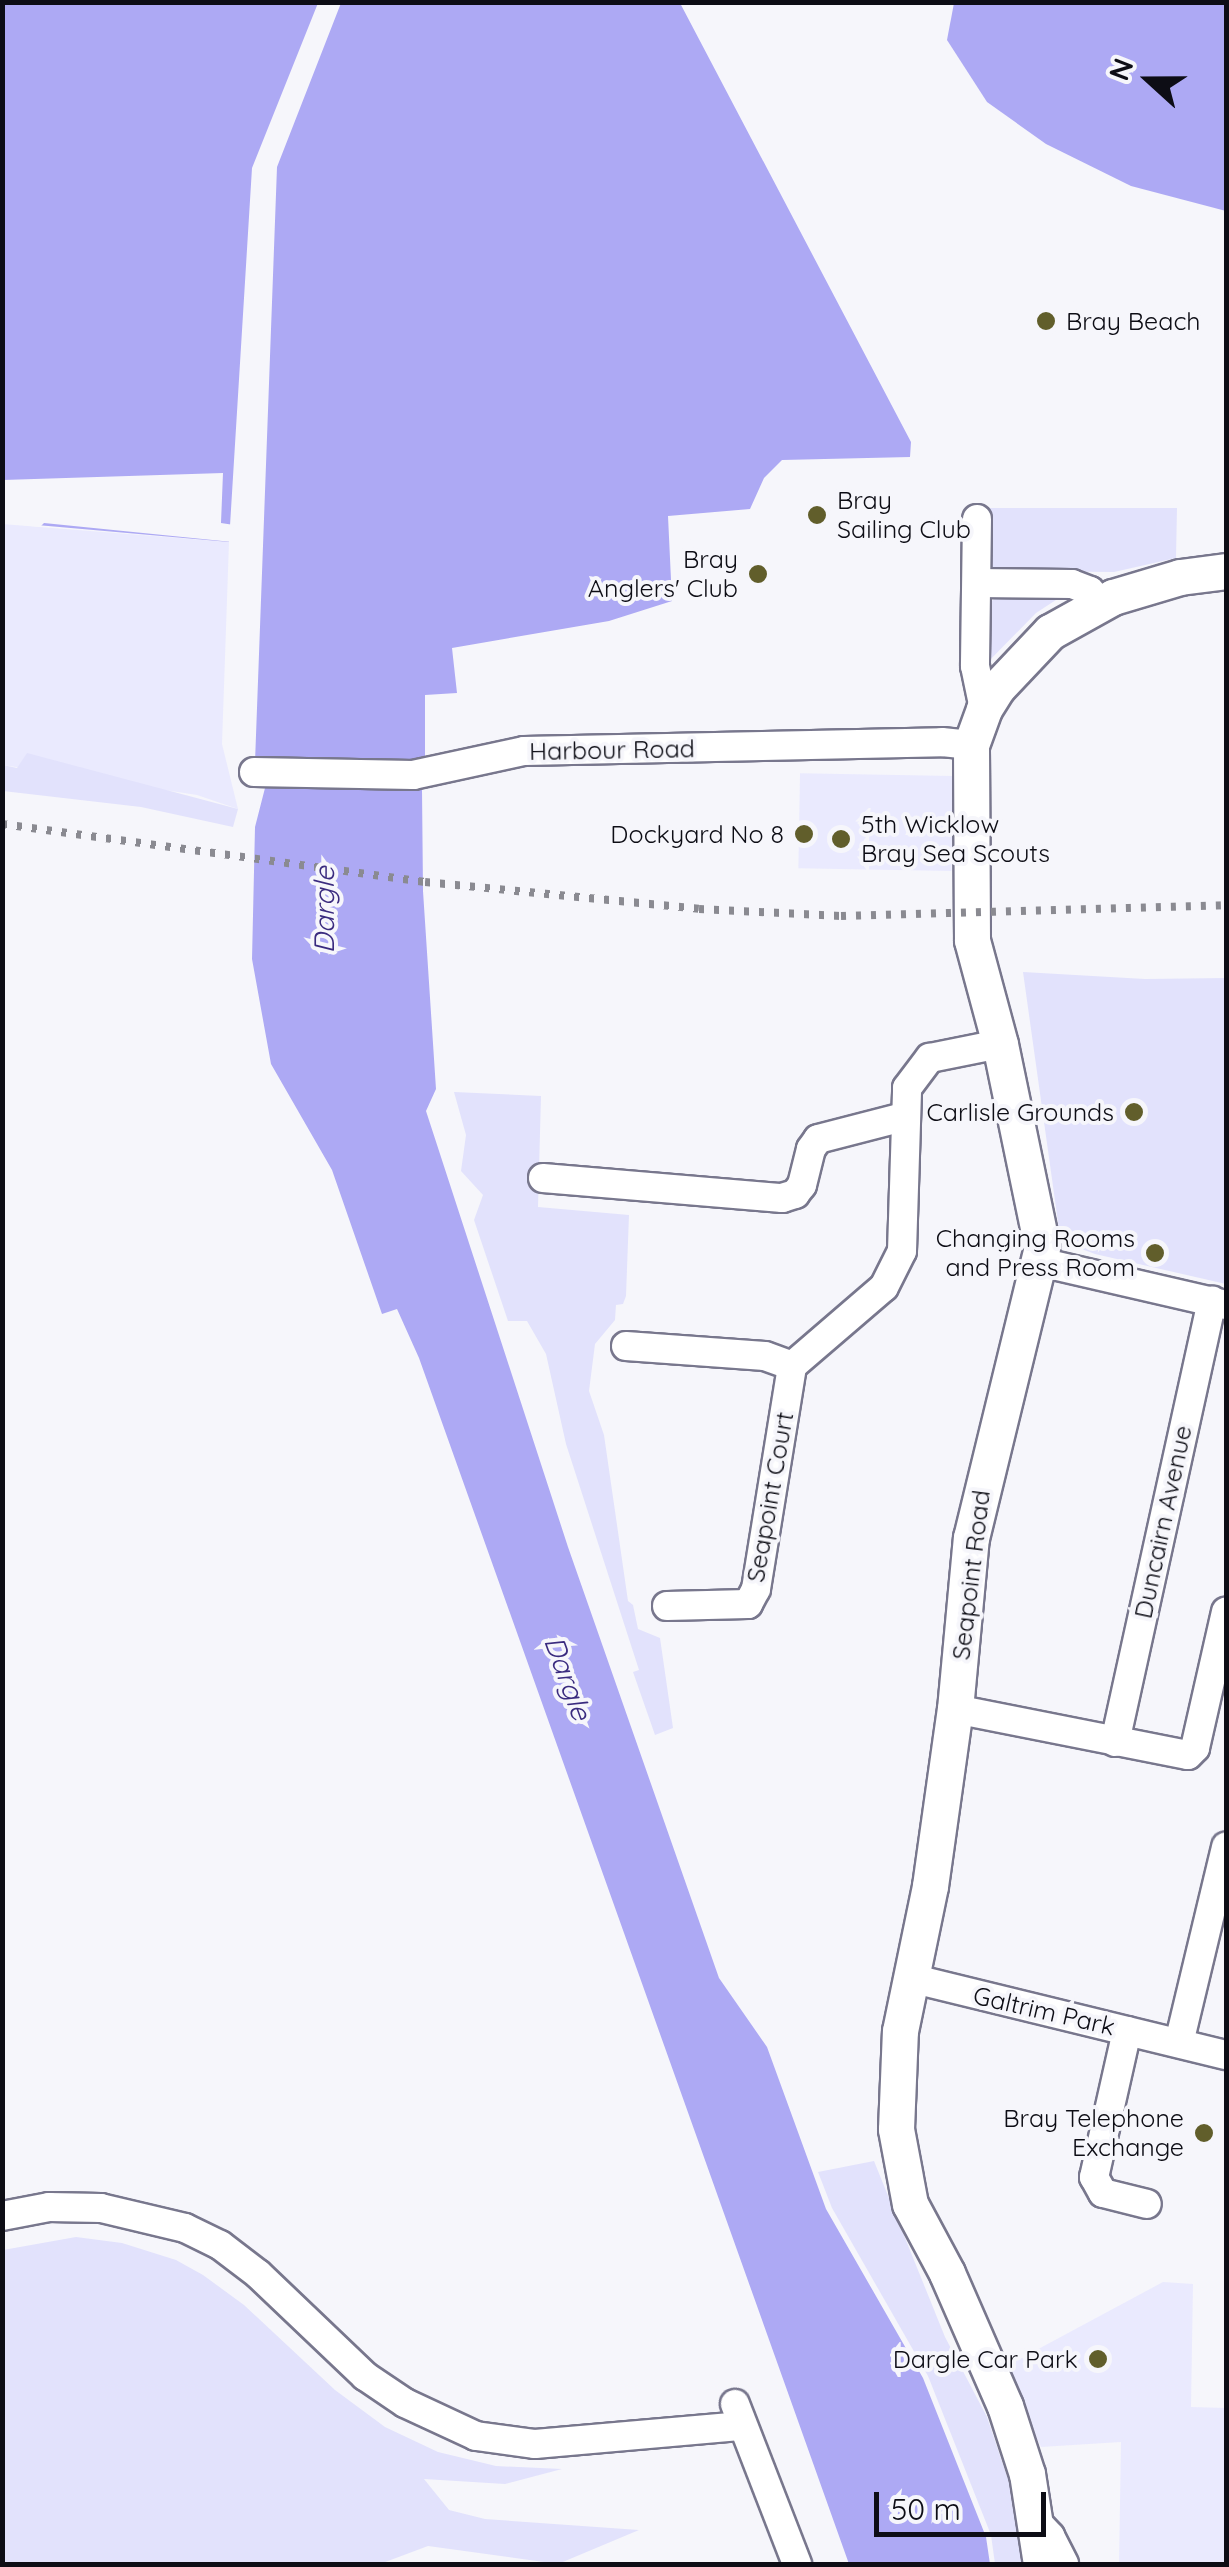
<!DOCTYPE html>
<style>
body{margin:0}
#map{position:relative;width:1229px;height:2567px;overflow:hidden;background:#f6f6fb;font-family:Quicksand,sans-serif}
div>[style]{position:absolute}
.built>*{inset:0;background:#eaeafe;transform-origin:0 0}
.green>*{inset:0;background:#e2e2fc}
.water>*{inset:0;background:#ada9f4}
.pier>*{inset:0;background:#f6f6fb}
.roads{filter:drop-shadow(2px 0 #78778d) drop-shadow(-2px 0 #78778d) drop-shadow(0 2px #78778d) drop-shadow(0 -2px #78778d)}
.minor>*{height:28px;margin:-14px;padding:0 14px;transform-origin:14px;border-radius:14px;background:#fff}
.tertiary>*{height:35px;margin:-17.5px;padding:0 17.5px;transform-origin:17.5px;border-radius:17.5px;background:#fff}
.rail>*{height:8px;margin-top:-4px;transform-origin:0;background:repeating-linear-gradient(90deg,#8a8a91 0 5px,transparent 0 15px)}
.dots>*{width:28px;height:28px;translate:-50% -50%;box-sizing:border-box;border:5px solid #f6f6fb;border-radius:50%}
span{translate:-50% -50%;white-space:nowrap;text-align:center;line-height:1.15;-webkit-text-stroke:8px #f6f6fb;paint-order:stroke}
.poi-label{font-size:25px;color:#0d0d15}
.left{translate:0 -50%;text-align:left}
.right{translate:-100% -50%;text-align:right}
.street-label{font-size:25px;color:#0d0d15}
.water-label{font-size:28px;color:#3a2b7f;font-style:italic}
.frame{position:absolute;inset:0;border:5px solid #0d0d15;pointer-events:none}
.north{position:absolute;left:1099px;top:30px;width:100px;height:100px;-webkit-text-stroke:8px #f6f6fb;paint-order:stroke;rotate:291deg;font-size:28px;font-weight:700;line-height:40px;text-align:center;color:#0d0d15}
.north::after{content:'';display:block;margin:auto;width:35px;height:45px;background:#0d0d15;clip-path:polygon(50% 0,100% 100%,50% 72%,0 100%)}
.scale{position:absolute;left:874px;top:2492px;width:172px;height:45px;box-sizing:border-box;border:5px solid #0d0d15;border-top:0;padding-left:12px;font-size:30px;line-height:35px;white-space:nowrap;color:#0d0d15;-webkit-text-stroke:8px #f6f6fb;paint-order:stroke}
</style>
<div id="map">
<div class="built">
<i style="clip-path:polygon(2px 524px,229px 542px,222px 744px,238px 809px,197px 795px,3px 765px)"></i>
<i style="left:953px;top:776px;width:95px;height:153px;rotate:91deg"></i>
<i style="clip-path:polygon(1163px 2282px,1193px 2284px,1191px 2407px,1226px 2408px,1226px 2564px,1119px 2564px,1121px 2442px,1041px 2447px,1003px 2368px)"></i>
</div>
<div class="green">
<i style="clip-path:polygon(986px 508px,1177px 508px,1176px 558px,1114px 572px,992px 571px,986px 559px)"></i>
<i style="clip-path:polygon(998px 596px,1059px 598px,1036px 613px,986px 664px,988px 604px)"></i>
<i style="clip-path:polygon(27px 753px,238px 809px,233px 827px,141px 807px,3px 791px,3px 765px,17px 768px)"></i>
<i style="clip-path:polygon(1023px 972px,1145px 979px,1226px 978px,1226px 1284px,1095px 1254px,1071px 1245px,1059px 1229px)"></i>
<i style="clip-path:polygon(454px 1092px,541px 1096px,538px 1207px,629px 1215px,626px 1296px,623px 1304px,616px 1305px,615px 1320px,595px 1344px,589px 1391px,604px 1435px,628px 1601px,633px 1605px,638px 1629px,660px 1638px,673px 1728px,655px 1735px,633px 1672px,639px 1670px,566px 1444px,546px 1354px,527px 1321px,508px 1321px,474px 1220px,483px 1195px,461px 1171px,466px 1135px)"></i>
<i style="clip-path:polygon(874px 2161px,945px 2337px,987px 2417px,1022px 2521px,1025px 2564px,995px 2564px,991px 2535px,928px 2376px,832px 2208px,818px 2172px)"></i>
<i style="clip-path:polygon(76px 2237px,122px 2243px,176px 2260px,203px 2275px,244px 2305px,335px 2390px,385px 2427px,438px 2452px,496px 2466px,562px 2469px,505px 2484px,424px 2479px,449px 2510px,485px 2519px,639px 2530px,558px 2564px,428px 2546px,380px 2564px,3px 2564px,3px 2250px)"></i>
</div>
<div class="water">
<i style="clip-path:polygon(2px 3px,318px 3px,252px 168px,229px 542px,3px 522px)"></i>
<i style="clip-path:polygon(341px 3px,680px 3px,911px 442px,910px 457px,782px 460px,764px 478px,750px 509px,668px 516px,672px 601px,609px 621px,452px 648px,457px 693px,425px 695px,425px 762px,255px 762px,277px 167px)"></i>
<i style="clip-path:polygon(954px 3px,1226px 3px,1226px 211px,1131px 186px,1046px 144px,987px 102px,947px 40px)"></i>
<i style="clip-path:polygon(265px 788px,422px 789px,423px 891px,436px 1089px,426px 1111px,568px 1547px,719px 1978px,767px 2047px,826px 2209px,923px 2378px,986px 2537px,990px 2564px,849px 2564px,419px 1358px,397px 1309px,382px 1314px,332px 1170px,271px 1064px,252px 959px,255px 827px)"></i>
</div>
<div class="pier">
<i style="clip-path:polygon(223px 473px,221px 523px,234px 525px,232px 542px,44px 523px,40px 527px,3px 523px,3px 480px)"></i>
</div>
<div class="roads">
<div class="minor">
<i style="left:977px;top:519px;width:147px;rotate:90.8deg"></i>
<i style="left:975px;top:666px;width:44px;rotate:78.2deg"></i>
<i style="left:977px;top:583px;width:95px;rotate:0.6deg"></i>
<i style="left:1072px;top:584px;width:19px;rotate:21deg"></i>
<i style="left:1090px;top:591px;width:14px;rotate:65deg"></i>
<i style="left:254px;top:772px;width:159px;rotate:1.1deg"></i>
<i style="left:413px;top:775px;width:114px;rotate:-12.2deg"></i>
<i style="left:524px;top:751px;width:418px;rotate:-1.2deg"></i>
<i style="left:942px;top:742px;width:29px;rotate:6deg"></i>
<i style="left:543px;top:1178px;width:240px;rotate:4.8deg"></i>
<i style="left:782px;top:1198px;width:14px;rotate:-17deg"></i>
<i style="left:795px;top:1194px;width:11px;rotate:-52deg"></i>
<i style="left:802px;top:1185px;width:37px;rotate:-76deg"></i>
<i style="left:811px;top:1149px;width:12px;rotate:-55deg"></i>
<i style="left:818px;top:1139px;width:88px;rotate:-14.5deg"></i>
<i style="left:1040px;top:1262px;width:191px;rotate:13deg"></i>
<i style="left:626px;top:1346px;width:139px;rotate:4.1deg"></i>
<i style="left:765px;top:1356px;width:29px;rotate:20deg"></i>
<i style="left:667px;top:1606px;width:81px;rotate:-1.4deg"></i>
<i style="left:748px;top:1604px;width:17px;rotate:-62deg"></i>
<i style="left:756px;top:1589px;width:226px;rotate:-80.8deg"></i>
<i style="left:792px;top:1366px;width:121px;rotate:-40.7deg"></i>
<i style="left:884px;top:1287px;width:40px;rotate:-63.4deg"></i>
<i style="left:902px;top:1251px;width:163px;rotate:-88.2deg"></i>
<i style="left:907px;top:1088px;width:38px;rotate:-53deg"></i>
<i style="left:930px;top:1058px;width:71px;rotate:-11.3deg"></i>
<i style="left:955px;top:1709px;width:237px;rotate:11.2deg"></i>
<i style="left:1188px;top:1755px;width:10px;rotate:-45deg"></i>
<i style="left:1195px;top:1748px;width:140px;rotate:-77.2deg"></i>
<i style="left:1115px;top:1742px;width:452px;rotate:-77.6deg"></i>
<i style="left:910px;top:1978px;width:325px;rotate:13.7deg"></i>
<i style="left:1127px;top:2031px;width:150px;rotate:102.7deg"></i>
<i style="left:1094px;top:2177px;width:18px;rotate:61deg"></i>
<i style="left:1103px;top:2193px;width:45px;rotate:14deg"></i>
<i style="left:1179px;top:2043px;width:202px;rotate:-76.5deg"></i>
<i style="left:2px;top:2216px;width:48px;rotate:-10.8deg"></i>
<i style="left:49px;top:2207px;width:52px;rotate:1.1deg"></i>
<i style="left:101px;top:2208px;width:86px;rotate:13.4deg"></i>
<i style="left:185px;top:2228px;width:39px;rotate:26deg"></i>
<i style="left:220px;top:2245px;width:48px;rotate:37.3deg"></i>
<i style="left:258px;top:2274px;width:148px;rotate:43.6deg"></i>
<i style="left:365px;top:2376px;width:48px;rotate:34deg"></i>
<i style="left:405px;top:2403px;width:78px;rotate:24.9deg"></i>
<i style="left:476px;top:2436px;width:60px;rotate:7.7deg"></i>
<i style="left:535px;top:2444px;width:208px;rotate:-5deg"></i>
<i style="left:735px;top:2404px;width:172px;rotate:68.8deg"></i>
<i style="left:1036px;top:2521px;width:21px;rotate:47deg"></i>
<i style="left:1050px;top:2536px;width:31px;rotate:63deg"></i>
</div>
<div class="tertiary">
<i style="left:1041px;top:2564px;width:91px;rotate:-98.8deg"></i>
<i style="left:1027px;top:2474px;width:71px;rotate:-107.9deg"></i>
<i style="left:1005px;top:2406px;width:145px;rotate:-113.6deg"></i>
<i style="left:947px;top:2273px;width:78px;rotate:-118.2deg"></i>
<i style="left:910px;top:2204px;width:76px;rotate:-100.6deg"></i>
<i style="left:896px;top:2129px;width:98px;rotate:-87.7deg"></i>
<i style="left:900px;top:2031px;width:148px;rotate:-78.3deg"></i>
<i style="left:930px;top:1886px;width:179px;rotate:-82deg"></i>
<i style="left:955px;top:1709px;width:172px;rotate:-84.7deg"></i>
<i style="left:971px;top:1538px;width:300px;rotate:-76.3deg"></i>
<i style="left:1042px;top:1247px;width:207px;rotate:-101.7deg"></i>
<i style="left:1000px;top:1044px;width:108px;rotate:-105.1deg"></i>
<i style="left:972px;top:940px;width:195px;rotate:-90.3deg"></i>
<i style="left:971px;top:745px;width:38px;rotate:-70deg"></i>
<i style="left:984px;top:709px;width:26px;rotate:-58deg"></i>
<i style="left:998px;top:687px;width:76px;rotate:-46.6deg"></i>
<i style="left:1050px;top:632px;width:72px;rotate:-29.1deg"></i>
<i style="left:1113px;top:597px;width:70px;rotate:-16.6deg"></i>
<i style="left:1180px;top:577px;width:46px;rotate:-7.4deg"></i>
</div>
</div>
<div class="rail">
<i style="left:2px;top:824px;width:427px;rotate:7.8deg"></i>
<i style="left:425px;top:882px;width:275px;rotate:5.6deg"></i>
<i style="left:699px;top:909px;width:142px;rotate:2.8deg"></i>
<i style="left:841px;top:916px;width:385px;rotate:-1.6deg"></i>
</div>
<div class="dots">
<i style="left:1046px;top:321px;background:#615e2b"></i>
<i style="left:817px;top:515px;background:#615e2b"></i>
<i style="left:758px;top:574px;background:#615e2b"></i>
<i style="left:804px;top:834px;background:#615e2b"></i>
<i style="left:841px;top:839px;background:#615e2b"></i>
<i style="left:1134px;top:1112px;background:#615e2b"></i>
<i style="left:1155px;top:1253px;background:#615e2b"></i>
<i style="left:1204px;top:2133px;background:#615e2b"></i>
<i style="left:1098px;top:2359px;background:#615e2b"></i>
</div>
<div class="poi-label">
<span class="left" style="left:1066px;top:321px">Bray Beach</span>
<span class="left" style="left:837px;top:515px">Bray<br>Sailing Club</span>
<span class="right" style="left:738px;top:574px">Bray<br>Anglers' Club</span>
<span class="left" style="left:861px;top:839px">5th Wicklow<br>Bray Sea Scouts</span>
<span class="right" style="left:784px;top:834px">Dockyard No 8</span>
<span class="right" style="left:1114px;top:1112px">Carlisle Grounds</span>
<span class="right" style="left:1135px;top:1253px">Changing Rooms<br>and Press Room</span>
<span class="right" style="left:1184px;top:2133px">Bray Telephone<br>Exchange</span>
<span class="right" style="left:1078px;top:2359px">Dargle Car Park</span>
</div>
<div class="street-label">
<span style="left:612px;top:750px;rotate:-1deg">Harbour Road</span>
<span style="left:770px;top:1497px;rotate:-80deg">Seapoint Court</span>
<span style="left:1163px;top:1522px;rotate:-78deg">Duncairn Avenue</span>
<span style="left:971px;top:1575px;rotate:-83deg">Seapoint Road</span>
<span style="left:1044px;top:2011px;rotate:13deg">Galtrim Park</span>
</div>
<div class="water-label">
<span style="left:324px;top:910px;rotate:-90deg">Dargle</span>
<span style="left:568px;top:1678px;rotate:70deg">Dargle</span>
</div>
<div class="frame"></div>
<div class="north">N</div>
<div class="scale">50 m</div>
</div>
